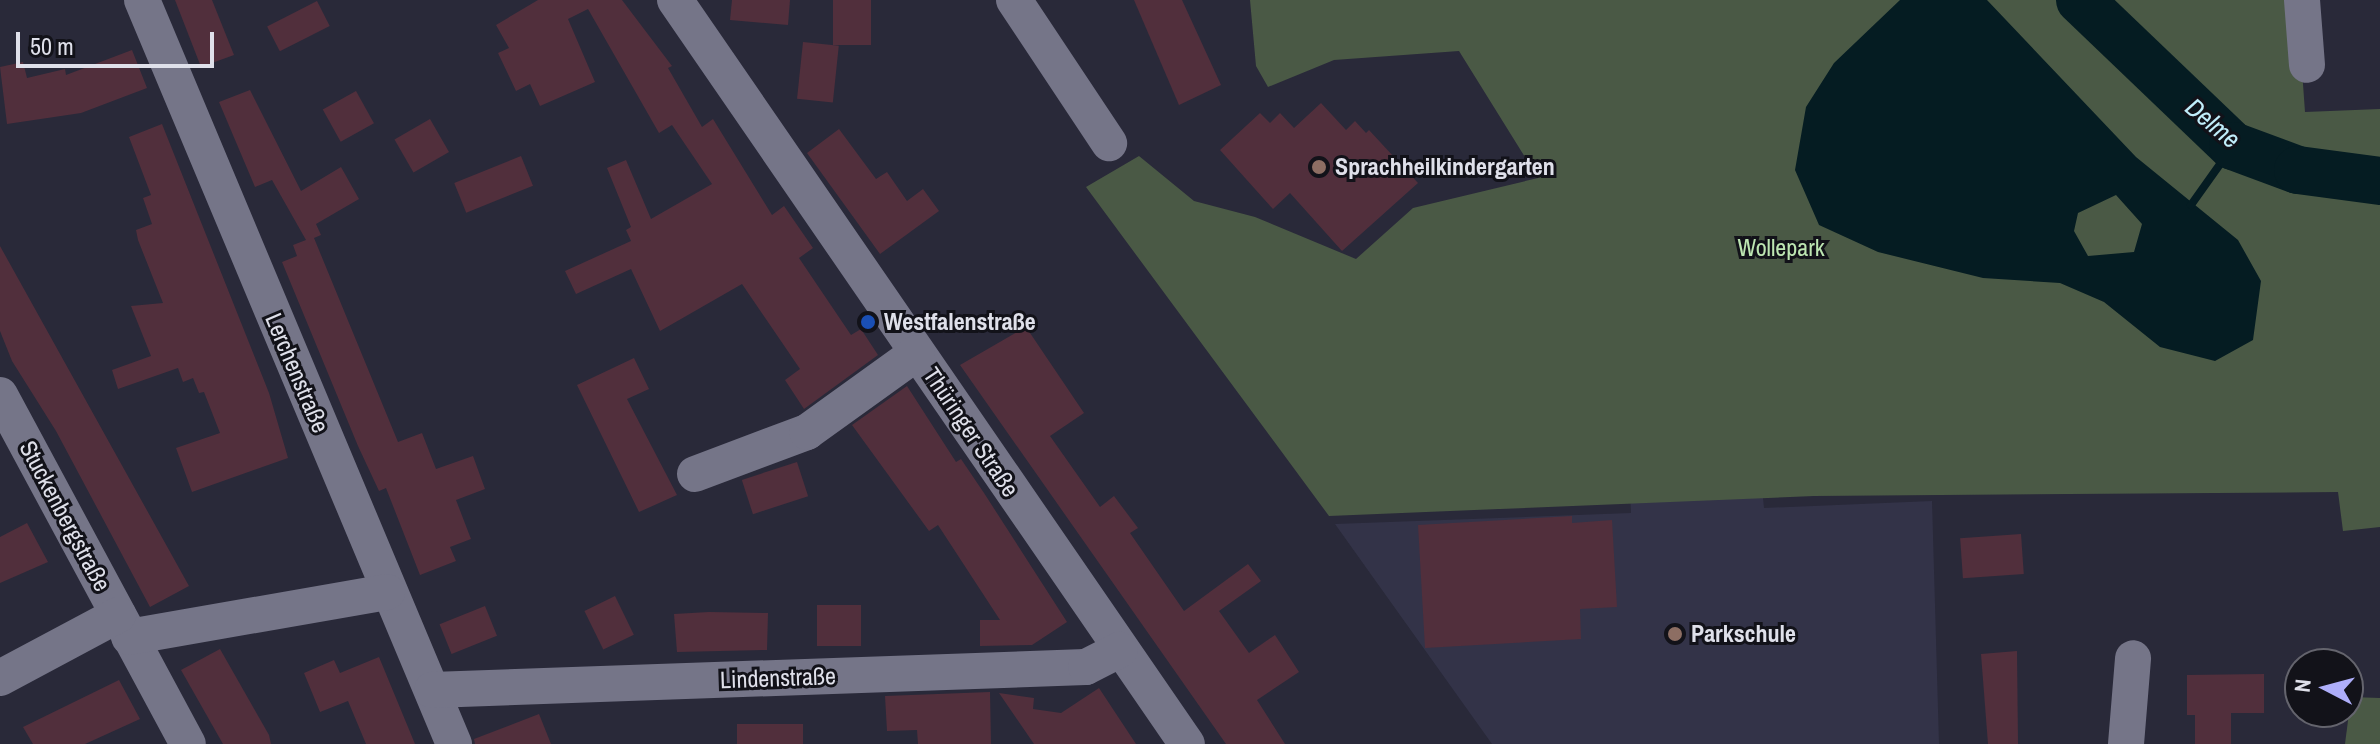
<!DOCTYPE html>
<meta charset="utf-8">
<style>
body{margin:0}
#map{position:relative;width:2380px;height:744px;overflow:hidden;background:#292939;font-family:"Archivo Narrow",sans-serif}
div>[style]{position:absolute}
.built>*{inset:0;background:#333348}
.green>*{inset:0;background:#4a5945}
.water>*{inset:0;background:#051c22}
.stream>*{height:8px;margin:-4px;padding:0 4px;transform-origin:4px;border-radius:4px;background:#051c22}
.river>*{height:48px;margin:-24px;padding:0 24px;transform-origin:24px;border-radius:24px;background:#051c22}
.building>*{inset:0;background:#512f3c;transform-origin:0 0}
.minor>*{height:36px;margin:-18px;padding:0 18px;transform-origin:18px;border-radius:18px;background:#757588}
.dots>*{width:22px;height:22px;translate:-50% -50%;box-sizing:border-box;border:4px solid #121219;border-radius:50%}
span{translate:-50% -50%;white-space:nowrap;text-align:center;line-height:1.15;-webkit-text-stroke:6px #121219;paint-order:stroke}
.poi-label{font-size:24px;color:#dfe0ea;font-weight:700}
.left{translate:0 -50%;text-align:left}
.park-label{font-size:24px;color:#bde6b2}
.street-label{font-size:24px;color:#dfe0ea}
.water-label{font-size:26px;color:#c0edfa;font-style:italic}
.north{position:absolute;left:2284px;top:648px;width:80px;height:80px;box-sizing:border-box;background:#121219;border:2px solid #64646d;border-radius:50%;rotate:276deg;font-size:22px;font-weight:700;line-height:32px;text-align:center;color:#dfe0ea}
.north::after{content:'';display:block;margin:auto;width:28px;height:36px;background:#aeaefa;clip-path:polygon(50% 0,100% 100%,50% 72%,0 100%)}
.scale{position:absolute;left:16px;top:32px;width:198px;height:36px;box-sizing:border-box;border:4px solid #dfe0ea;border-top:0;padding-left:10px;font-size:24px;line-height:28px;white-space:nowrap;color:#dfe0ea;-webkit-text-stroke:6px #121219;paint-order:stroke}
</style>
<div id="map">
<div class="built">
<i style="clip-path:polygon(1756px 429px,1764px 508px,1932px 501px,1939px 744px,1492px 744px,1335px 524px,1631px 513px,1628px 436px)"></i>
</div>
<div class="green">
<i style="clip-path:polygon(1250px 0,2297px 0,2305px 112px,2380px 109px,2380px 527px,2343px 531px,2338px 492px,1814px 496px,1329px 516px,1086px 187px,1139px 156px,1194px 201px,1255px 217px,1356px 259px,1413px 208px,1538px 178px,1459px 51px,1334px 60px,1268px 87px,1256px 66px)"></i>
<i style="clip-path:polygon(2351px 697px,2380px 698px,2380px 744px,2345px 744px)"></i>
</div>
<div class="water">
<i style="clip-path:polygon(evenodd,1900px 0,1987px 0,2136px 157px,2238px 240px,2261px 281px,2253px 340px,2215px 361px,2160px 347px,2104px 302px,2060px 283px,1983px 278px,1878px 252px,1819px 225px,1795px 170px,1806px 107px,1834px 63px,1900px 0,2116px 195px,2142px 224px,2134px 252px,2088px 256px,2074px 231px,2078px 213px,2116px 195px)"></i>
</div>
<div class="stream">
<i style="left:2191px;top:205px;width:72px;rotate:-54.6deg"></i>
</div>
<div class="river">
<i style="left:2080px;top:0;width:211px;rotate:43.7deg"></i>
<i style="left:2233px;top:146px;width:69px;rotate:20.3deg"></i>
<i style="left:2298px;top:170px;width:83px;rotate:7.6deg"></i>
</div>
<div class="building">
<i style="clip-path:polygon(175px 0,212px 0,234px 55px,201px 67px)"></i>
<i style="clip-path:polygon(538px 0,622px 0,672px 66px,668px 68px,702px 127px,713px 119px,772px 215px,784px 206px,813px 248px,799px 258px,851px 335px,861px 329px,878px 355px,804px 409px,785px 380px,800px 369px,742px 284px,660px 331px,631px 269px,576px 294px,565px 271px,631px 241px,626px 230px,631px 227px,607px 168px,626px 160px,651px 219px,712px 184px,672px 125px,659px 133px,588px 9px,568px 19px,595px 82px,540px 106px,530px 84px,516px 91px,498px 53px,509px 48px,496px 25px)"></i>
<i style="clip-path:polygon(732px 0,790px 0,788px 25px,730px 20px)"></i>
<i style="left:833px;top:0;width:38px;height:45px"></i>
<i style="clip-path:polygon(1134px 0,1182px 0,1221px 85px,1179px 105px)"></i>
<i style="left:317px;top:1px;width:28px;height:56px;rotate:63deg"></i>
<i style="left:803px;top:42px;width:36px;height:57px;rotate:6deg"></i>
<i style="clip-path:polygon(132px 50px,147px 88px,81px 113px,7px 124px,0 67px,23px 62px,27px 78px,65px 69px,66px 75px)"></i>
<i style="clip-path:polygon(250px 90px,301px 191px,341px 167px,359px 199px,316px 224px,321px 235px,314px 238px,398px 442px,422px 433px,436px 469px,473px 456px,485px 489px,456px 500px,471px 539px,450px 547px,456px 561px,420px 575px,386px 488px,379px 491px,358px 446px,282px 262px,297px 256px,293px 245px,306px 240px,272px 180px,255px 187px,219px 102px)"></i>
<i style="left:356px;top:91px;width:37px;height:38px;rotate:61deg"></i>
<i style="clip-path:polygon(1321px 103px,1346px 130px,1355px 121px,1366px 133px,1369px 130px,1418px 183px,1342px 251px,1290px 193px,1273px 209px,1220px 150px,1260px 113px,1270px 123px,1280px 113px,1294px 128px)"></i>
<i style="left:430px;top:119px;width:38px;height:41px;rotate:60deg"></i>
<i style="clip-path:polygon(162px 124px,269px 393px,288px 458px,192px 492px,176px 448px,220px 433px,204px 392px,199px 393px,193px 378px,183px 382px,178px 368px,118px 389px,112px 370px,151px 356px,131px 306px,163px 303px,138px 240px,136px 230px,152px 224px,143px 198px,151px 195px,129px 137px)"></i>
<i style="clip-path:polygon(839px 129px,876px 179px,887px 172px,907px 201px,923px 189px,939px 211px,880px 254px,807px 153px)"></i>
<i style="left:521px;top:156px;width:32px;height:72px;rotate:68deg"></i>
<i style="clip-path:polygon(0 246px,189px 586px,150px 607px,56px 431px,12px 361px,0 331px)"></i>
<i style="clip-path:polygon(1026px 327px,1084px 413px,1050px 436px,1100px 507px,1114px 496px,1138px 528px,1130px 533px,1184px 611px,1248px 564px,1261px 581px,1219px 611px,1249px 653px,1275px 635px,1299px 672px,1257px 700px,1285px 744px,1226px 744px,960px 365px)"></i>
<i style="clip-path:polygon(634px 358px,649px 389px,627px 399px,677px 495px,639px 512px,577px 385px)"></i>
<i style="clip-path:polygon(907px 386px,956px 462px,961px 459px,984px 493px,1067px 622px,1032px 645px,980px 646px,980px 620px,1000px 620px,938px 525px,929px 531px,852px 425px)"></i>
<i style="left:797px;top:462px;width:36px;height:58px;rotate:72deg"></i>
<i style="clip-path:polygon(1572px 516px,1572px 523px,1612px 520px,1617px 607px,1580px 609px,1581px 639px,1425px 648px,1418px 525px)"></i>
<i style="clip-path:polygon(27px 523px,48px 562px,0 583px,0 537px)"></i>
<i style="left:2021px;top:534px;width:40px;height:61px;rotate:86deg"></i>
<i style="left:615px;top:596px;width:43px;height:34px;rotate:64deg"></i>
<i style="left:817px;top:605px;width:44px;height:41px"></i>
<i style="left:485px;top:606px;width:32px;height:49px;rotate:68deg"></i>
<i style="clip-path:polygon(709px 612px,768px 613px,767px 650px,677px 652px,674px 614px)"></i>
<i style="clip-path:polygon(220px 649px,269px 735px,271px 744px,223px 744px,181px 670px)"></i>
<i style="clip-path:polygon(2017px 651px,2018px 744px,1988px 744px,1981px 654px)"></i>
<i style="clip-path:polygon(379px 657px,415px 744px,366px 744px,348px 701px,320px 712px,304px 673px,334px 660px,340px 673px)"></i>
<i style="clip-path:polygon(2264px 674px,2264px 713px,2231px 713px,2231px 744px,2195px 744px,2195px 715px,2187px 715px,2187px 675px)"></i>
<i style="clip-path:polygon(119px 680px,140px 719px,85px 744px,33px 744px,23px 727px)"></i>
<i style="clip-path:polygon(1099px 688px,1136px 744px,1034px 744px,999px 693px,1034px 698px,1033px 709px,1061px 713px)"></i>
<i style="clip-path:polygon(990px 692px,991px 744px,918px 744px,917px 730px,887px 731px,885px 696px)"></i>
<i style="clip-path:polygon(539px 714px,551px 744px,475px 744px,474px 739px)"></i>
<i style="left:803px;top:724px;width:20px;height:66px;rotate:90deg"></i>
</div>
<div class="minor">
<i style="left:142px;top:0;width:807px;rotate:67.25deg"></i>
<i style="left:675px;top:0;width:903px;rotate:55.47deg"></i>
<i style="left:1014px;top:0;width:172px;rotate:56.4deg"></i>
<i style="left:2302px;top:0;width:65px;rotate:85.6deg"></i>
<i style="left:0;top:395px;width:396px;rotate:61.7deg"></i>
<i style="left:695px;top:474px;width:120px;rotate:-20.6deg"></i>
<i style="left:807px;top:432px;width:135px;rotate:-35.7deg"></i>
<i style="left:129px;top:637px;width:262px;rotate:-9.9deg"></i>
<i style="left:0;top:678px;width:134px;rotate:-28.1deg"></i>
<i style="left:432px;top:690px;width:654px;rotate:-2.01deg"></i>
<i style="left:1086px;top:667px;width:38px;rotate:-27deg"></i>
<i style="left:2126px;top:744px;width:86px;rotate:-85.3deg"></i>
</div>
<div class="dots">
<i style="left:1319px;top:167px;background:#8d6e63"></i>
<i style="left:868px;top:322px;background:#1a4fb4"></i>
<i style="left:1675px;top:634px;background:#8d6e63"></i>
</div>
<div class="poi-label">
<span class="left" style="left:1335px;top:167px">Sprachheilkindergarten</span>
<span class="left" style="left:884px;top:322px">Westfalenstraße</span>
<span class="left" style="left:1691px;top:634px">Parkschule</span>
</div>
<div class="park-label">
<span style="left:1781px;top:248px">Wollepark</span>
</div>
<div class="street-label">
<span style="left:297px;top:373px;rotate:67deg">Lerchenstraße</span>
<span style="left:971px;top:432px;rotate:56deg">Thüringer Straße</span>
<span style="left:65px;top:516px;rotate:62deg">Stuckenbergstraße</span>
<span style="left:778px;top:678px;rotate:-2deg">Lindenstraße</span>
</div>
<div class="water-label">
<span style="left:2213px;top:123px;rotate:40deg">Delme</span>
</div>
<div class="north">N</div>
<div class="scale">50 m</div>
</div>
